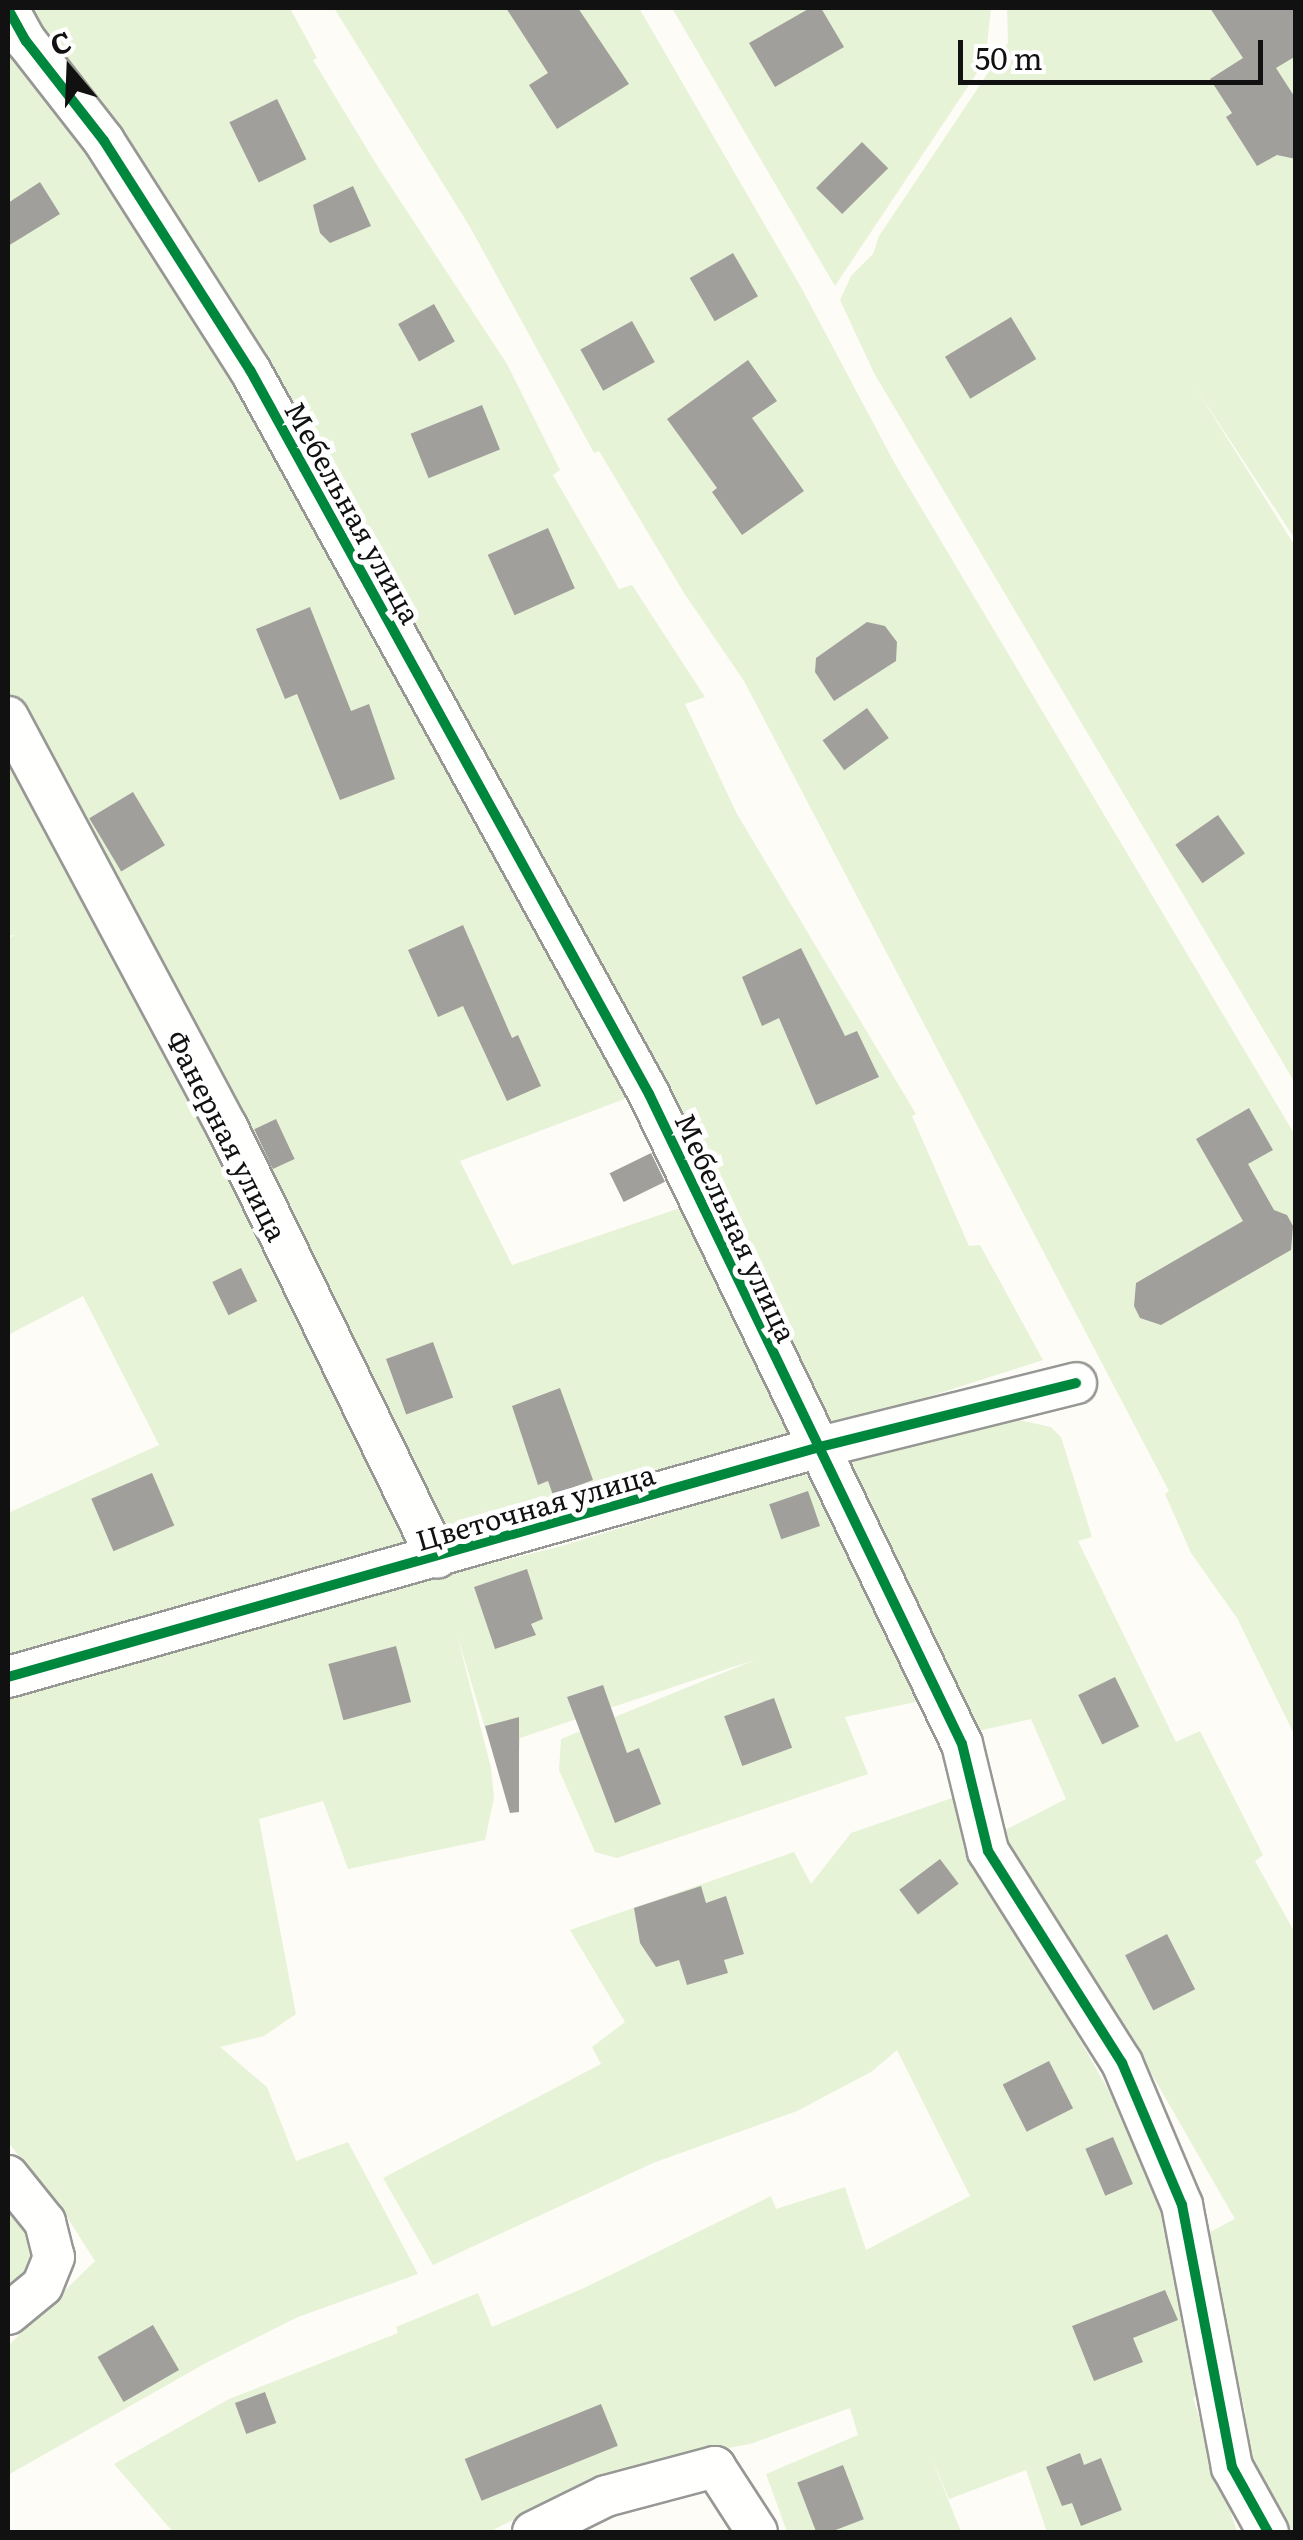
<!DOCTYPE html>
<meta charset="utf-8">
<style>
body{margin:0}
#map{position:relative;width:1303px;height:2540px;overflow:hidden;background:#fdfcf7;font-family:Literata,serif}
div>[style]{position:absolute}
.green>*{inset:0;background:#e7f3d7}
.building>*{inset:0;background:#a19f9c;transform-origin:0 0}
.roads{filter:drop-shadow(2px 0 #979795) drop-shadow(-2px 0 #979795) drop-shadow(0 2px #979795) drop-shadow(0 -2px #979795)}
.minor>*{height:40px;margin:-20px;padding:0 20px;transform-origin:20px;border-radius:20px;background:#fffffe}
.cycleway>*{height:10px;margin:-5px;padding:0 5px;transform-origin:5px;border-radius:5px;background:#00873e}
span{translate:-50% -50%;white-space:nowrap;text-align:center;line-height:1.15;-webkit-text-stroke:10px #fff;paint-order:stroke}
.street-label{font-size:28px;color:#111}
.frame{position:absolute;inset:0;border:10px solid #111;pointer-events:none}
.north{position:absolute;left:20px;top:20px;width:100px;height:100px;-webkit-text-stroke:8px #fff;paint-order:stroke;rotate:341deg;font-size:28px;font-weight:700;line-height:40px;text-align:center;color:#111}
.north::after{content:'';display:block;margin:auto;width:35px;height:45px;background:#111;clip-path:polygon(50% 0,100% 100%,50% 72%,0 100%)}
.scale{position:absolute;left:958px;top:40px;width:305px;height:45px;box-sizing:border-box;border:5px solid #111;border-top:0;padding-left:12px;font-size:30px;line-height:35px;white-space:nowrap;color:#111;-webkit-text-stroke:8px #fff;paint-order:stroke}
</style>
<div id="map">
<div class="green">
<i style="clip-path:polygon(24px 8px,290px 8px,317px 58px,313px 60px,378px 167px,507px 364px,560px 470px,553px 475px,619px 589px,632px 585px,705px 697px,685px 704px,737px 814px,916px 1114px,912px 1116px,969px 1246px,980px 1245px,1043px 1360px,831px 1428px,436px 665px,372px 556px)"></i>
<i style="clip-path:polygon(334px 8px,639px 8px,802px 289px,895px 464px,1295px 1135px,1295px 1736px,1237px 1618px,1191px 1553px,1165px 1494px,1169px 1491px,744px 681px,684px 593px,599px 451px,594px 453px,470px 227px)"></i>
<i style="clip-path:polygon(672px 8px,991px 8px,986px 54px,979px 70px,835px 286px)"></i>
<i style="clip-path:polygon(1007px 8px,1295px 8px,1295px 539px,1195px 387px,1295px 546px,1295px 1083px,874px 373px,840px 300px,851px 276px,873px 254px,879px 236px,1008px 43px)"></i>
<i style="clip-path:polygon(8px 32px,161px 244px,635px 1095px,460px 1161px,512px 1265px,689px 1205px,794px 1441px,464px 1541px,438px 1522px,8px 694px)"></i>
<i style="clip-path:polygon(8px 739px,208px 1123px,408px 1542px,402px 1554px,8px 1665px,8px 1513px,159px 1445px,83px 1296px,8px 1335px,8px 938px,16px 935px,8px 936px)"></i>
<i style="clip-path:polygon(1019px 1420px,1051px 1427px,1061px 1437px,1092px 1537px,1078px 1541px,1176px 1742px,1200px 1731px,1263px 1855px,1255px 1861px,1295px 1933px,1295px 2532px,1286px 2532px,1246px 2459px,1245px 2411px,1204px 2235px,1235px 2219px,1147px 2066px,1070px 1963px,1003px 1831px,1066px 1799px,1031px 1719px,943px 1739px,925px 1615px,898px 1621px,930px 1699px,845px 1717px,868px 1774px,617px 1858px,595px 1852px,559px 1770px,561px 1739px,757px 1659px,520px 1738px,519px 1753px,497px 1768px,457px 1635px,491px 1768px,494px 1798px,485px 1840px,348px 1869px,323px 1801px,259px 1819px,296px 2014px,264px 2036px,220px 2047px,267px 2087px,296px 2161px,348px 2142px,418px 2274px,298px 2317px,206px 2363px,8px 2475px,8px 2346px,95px 2261px,67px 2217px,8px 2142px,8px 1700px,277px 1617px,558px 1547px,900px 1443px)"></i>
<i style="clip-path:polygon(955px 1797px,982px 1869px,1128px 2124px,1178px 2254px,1214px 2392px,1193px 2398px,1237px 2532px,1047px 2532px,1026px 2470px,949px 2499px,932px 2459px,961px 2532px,787px 2532px,766px 2474px,858px 2435px,850px 2408px,750px 2444px,650px 2462px,559px 2497px,489px 2532px,173px 2532px,114px 2464px,229px 2399px,398px 2333px,396px 2327px,478px 2293px,492px 2327px,584px 2288px,771px 2196px,776px 2209px,845px 2187px,866px 2250px,970px 2196px,897px 2050px,871px 2072px,797px 2111px,653px 2163px,433px 2265px,383px 2178px,601px 2064px,592px 2047px,625px 2022px,570px 1930px,794px 1852px,811px 1884px,851px 1833px)"></i>
<i style="clip-path:polygon(8px 2192px,32px 2224px,34px 2264px,8px 2284px)"></i>
</div>
<div class="building">
<i style="clip-path:polygon(506px 8px,578px 8px,629px 84px,557px 129px,529px 85px,548px 73px)"></i>
<i style="clip-path:polygon(810px 8px,821px 8px,844px 47px,775px 87px,749px 43px)"></i>
<i style="clip-path:polygon(1210px 8px,1296px 8px,1296px 56px,1276px 68px,1296px 99px,1296px 159px,1277px 155px,1257px 166px,1226px 117px,1232px 113px,1210px 79px,1243px 58px)"></i>
<i style="left:277px;top:99px;width:67px;height:53px;rotate:64deg"></i>
<i style="left:862px;top:142px;width:37px;height:65px;rotate:45deg"></i>
<i style="clip-path:polygon(40px 182px,60px 214px,8px 246px,8px 203px)"></i>
<i style="clip-path:polygon(353px 186px,371px 226px,330px 243px,320px 233px,313px 205px)"></i>
<i style="left:733px;top:253px;width:50px;height:50px;rotate:60deg"></i>
<i style="left:434px;top:304px;width:43px;height:41px;rotate:61deg"></i>
<i style="left:1011px;top:317px;width:49px;height:77px;rotate:59deg"></i>
<i style="left:632px;top:321px;width:47px;height:59px;rotate:61deg"></i>
<i style="clip-path:polygon(748px 360px,777px 401px,752px 418px,804px 491px,742px 535px,712px 492px,717px 488px,667px 419px)"></i>
<i style="left:482px;top:405px;width:48px;height:77px;rotate:68deg"></i>
<i style="left:548px;top:528px;width:66px;height:66px;rotate:66deg"></i>
<i style="clip-path:polygon(310px 607px,351px 711px,369px 704px,395px 779px,340px 800px,297px 694px,285px 699px,256px 629px)"></i>
<i style="clip-path:polygon(867px 622px,885px 626px,897px 642px,896px 661px,834px 701px,815px 672px,816px 658px)"></i>
<i style="left:867px;top:708px;width:37px;height:55px;rotate:54deg"></i>
<i style="left:133px;top:792px;width:62px;height:51px;rotate:59deg"></i>
<i style="left:1218px;top:815px;width:47px;height:52px;rotate:55deg"></i>
<i style="clip-path:polygon(463px 925px,512px 1038px,518px 1035px,541px 1086px,507px 1101px,463px 1006px,438px 1017px,408px 950px)"></i>
<i style="clip-path:polygon(801px 948px,845px 1036px,857px 1031px,879px 1077px,816px 1105px,779px 1018px,762px 1026px,742px 977px)"></i>
<i style="clip-path:polygon(1249px 1108px,1273px 1150px,1248px 1164px,1274px 1210px,1287px 1215px,1293px 1226px,1291px 1250px,1161px 1325px,1140px 1318px,1134px 1306px,1136px 1283px,1243px 1221px,1196px 1139px)"></i>
<i style="left:276px;top:1119px;width:44px;height:24px;rotate:65deg"></i>
<i style="left:651px;top:1153px;width:32px;height:46px;rotate:64deg"></i>
<i style="left:241px;top:1268px;width:37px;height:32px;rotate:64deg"></i>
<i style="left:433px;top:1342px;width:59px;height:50px;rotate:70deg"></i>
<i style="clip-path:polygon(560px 1388px,593px 1480px,553px 1495px,548px 1481px,538px 1485px,512px 1406px)"></i>
<i style="left:152px;top:1473px;width:57px;height:66px;rotate:67deg"></i>
<i style="left:808px;top:1491px;width:37px;height:41px;rotate:71deg"></i>
<i style="clip-path:polygon(527px 1569px,543px 1619px,531px 1624px,536px 1635px,495px 1649px,474px 1587px)"></i>
<i style="left:396px;top:1646px;width:58px;height:70px;rotate:75deg"></i>
<i style="left:1115px;top:1677px;width:55px;height:41px;rotate:64deg"></i>
<i style="clip-path:polygon(603px 1685px,627px 1753px,639px 1748px,661px 1804px,615px 1823px,567px 1697px)"></i>
<i style="left:774px;top:1698px;width:53px;height:53px;rotate:70deg"></i>
<i style="clip-path:polygon(519px 1717px,519px 1812px,510px 1813px,485px 1726px)"></i>
<i style="left:940px;top:1859px;width:31px;height:51px;rotate:53deg"></i>
<i style="clip-path:polygon(701px 1886px,706px 1903px,726px 1896px,744px 1954px,724px 1960px,728px 1973px,687px 1985px,679px 1960px,656px 1967px,640px 1943px,634px 1908px)"></i>
<i style="left:1167px;top:1934px;width:62px;height:47px;rotate:63deg"></i>
<i style="left:1049px;top:2061px;width:53px;height:52px;rotate:63deg"></i>
<i style="left:1113px;top:2137px;width:51px;height:30px;rotate:67deg"></i>
<i style="clip-path:polygon(1165px 2290px,1178px 2320px,1133px 2338px,1143px 2362px,1094px 2381px,1072px 2326px)"></i>
<i style="left:153px;top:2325px;width:52px;height:64px;rotate:60deg"></i>
<i style="left:265px;top:2392px;width:33px;height:32px;rotate:70deg"></i>
<i style="left:601px;top:2404px;width:45px;height:147px;rotate:68deg"></i>
<i style="clip-path:polygon(1080px 2453px,1084px 2465px,1101px 2458px,1122px 2510px,1081px 2526px,1072px 2503px,1062px 2506px,1046px 2467px)"></i>
<i style="left:843px;top:2465px;width:58px;height:49px;rotate:69deg"></i>
</div>
<div class="roads">
<div class="minor">
<i style="left:8px;top:9px;width:37px;rotate:61deg"></i>
<i style="left:26px;top:41px;width:127px;rotate:52deg"></i>
<i style="left:104px;top:141px;width:272px;rotate:57.5deg"></i>
<i style="left:250px;top:370px;width:827px;rotate:61.14deg"></i>
<i style="left:649px;top:1094px;width:721px;rotate:64.29deg"></i>
<i style="left:962px;top:1744px;width:110px;rotate:76.3deg"></i>
<i style="left:988px;top:1851px;width:251px;rotate:57.7deg"></i>
<i style="left:1122px;top:2063px;width:154px;rotate:67.1deg"></i>
<i style="left:1182px;top:2205px;width:267px;rotate:79.2deg"></i>
<i style="left:1232px;top:2467px;width:74px;rotate:61deg"></i>
<i style="left:8px;top:717px;width:465px;rotate:61.9deg"></i>
<i style="left:227px;top:1127px;width:479px;rotate:64deg"></i>
<i style="left:8px;top:1677px;width:840px;rotate:-15.82deg"></i>
<i style="left:816px;top:1448px;width:268px;rotate:-14deg"></i>
<i style="left:8px;top:2176px;width:59px;rotate:51.2deg"></i>
<i style="left:45px;top:2222px;width:36px;rotate:76deg"></i>
<i style="left:54px;top:2257px;width:31px;rotate:112deg"></i>
<i style="left:42px;top:2286px;width:44px;rotate:140.5deg"></i>
<i style="left:533px;top:2532px;width:81px;rotate:-26.3deg"></i>
<i style="left:606px;top:2496px;width:113px;rotate:-14.9deg"></i>
<i style="left:715px;top:2467px;width:77px;rotate:57.1deg"></i>
</div>
</div>
<div class="cycleway">
<i style="left:8px;top:9px;width:37px;rotate:61deg"></i>
<i style="left:26px;top:41px;width:127px;rotate:52deg"></i>
<i style="left:104px;top:141px;width:272px;rotate:57.5deg"></i>
<i style="left:250px;top:370px;width:827px;rotate:61.14deg"></i>
<i style="left:649px;top:1094px;width:721px;rotate:64.29deg"></i>
<i style="left:962px;top:1744px;width:110px;rotate:76.3deg"></i>
<i style="left:988px;top:1851px;width:251px;rotate:57.7deg"></i>
<i style="left:1122px;top:2063px;width:154px;rotate:67.1deg"></i>
<i style="left:1182px;top:2205px;width:267px;rotate:79.2deg"></i>
<i style="left:1232px;top:2467px;width:74px;rotate:61deg"></i>
<i style="left:8px;top:1677px;width:840px;rotate:-15.82deg"></i>
<i style="left:816px;top:1448px;width:268px;rotate:-14deg"></i>
</div>
<div class="street-label">
<span style="left:354px;top:512px;rotate:61deg">Мебельная улица</span>
<span style="left:228px;top:1135px;rotate:63deg">Фанерная улица</span>
<span style="left:737px;top:1227px;rotate:65deg">Мебельная улица</span>
<span style="left:535px;top:1506px;rotate:-16deg">Цветочная улица</span>
</div>
<div class="frame"></div>
<div class="north">С</div>
<div class="scale">50 m</div>
</div>
